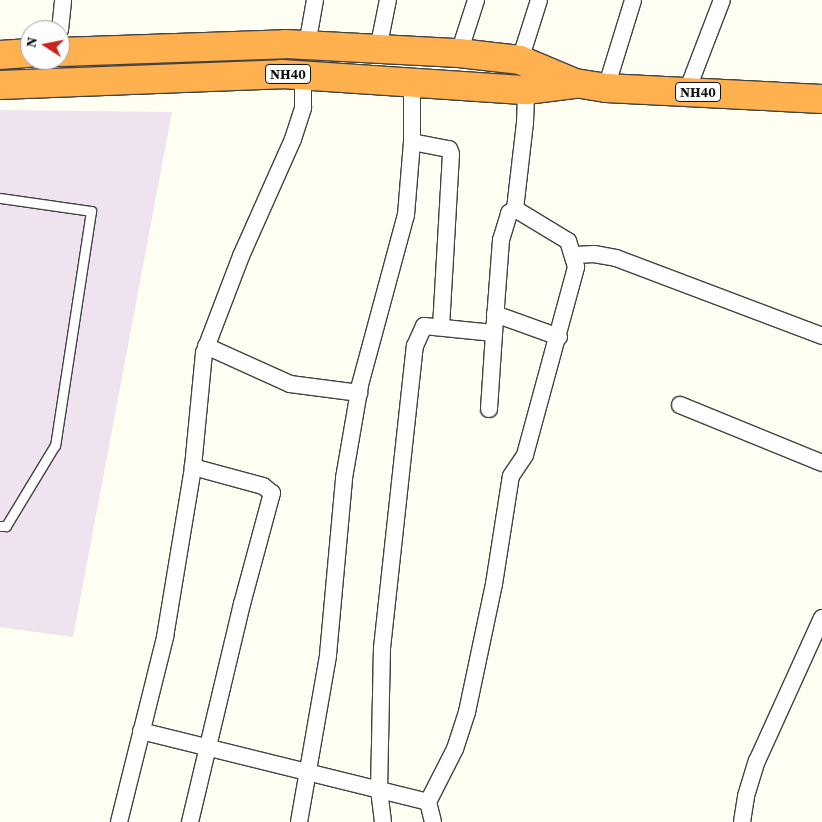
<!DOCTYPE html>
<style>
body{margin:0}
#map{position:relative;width:822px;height:822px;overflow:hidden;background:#fffef2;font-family:"Source Serif 4",serif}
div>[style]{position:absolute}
.industrial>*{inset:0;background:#eee3ee}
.roads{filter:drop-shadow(1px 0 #424242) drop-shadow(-1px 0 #424242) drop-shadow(0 1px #424242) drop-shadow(0 -1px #424242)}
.lane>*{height:9px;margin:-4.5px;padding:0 4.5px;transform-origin:4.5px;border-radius:4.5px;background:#fff}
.street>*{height:16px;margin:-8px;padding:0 8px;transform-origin:8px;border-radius:8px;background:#fff}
.highway>*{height:28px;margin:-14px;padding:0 14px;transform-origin:14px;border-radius:14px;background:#ffb150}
span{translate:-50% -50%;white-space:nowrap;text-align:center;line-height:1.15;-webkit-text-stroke:5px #fff;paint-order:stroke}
.shield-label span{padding:1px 4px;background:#fff;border:1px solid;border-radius:4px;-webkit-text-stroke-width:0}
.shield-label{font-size:14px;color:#0f0f0f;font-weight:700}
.north{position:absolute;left:20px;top:20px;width:50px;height:50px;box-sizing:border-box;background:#fff;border:1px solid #9f9f9f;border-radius:50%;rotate:281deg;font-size:14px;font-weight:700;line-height:20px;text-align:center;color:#0f0f0f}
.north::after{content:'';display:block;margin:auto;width:18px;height:22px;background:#cc231b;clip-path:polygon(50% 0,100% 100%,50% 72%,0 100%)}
</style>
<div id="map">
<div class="industrial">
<i style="clip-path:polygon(0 110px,172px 112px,73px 637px,0 627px)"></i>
</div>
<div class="roads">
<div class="lane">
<i style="left:0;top:198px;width:92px;rotate:8.1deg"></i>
<i style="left:91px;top:211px;width:237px;rotate:98.7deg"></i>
<i style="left:55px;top:445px;width:95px;rotate:121.2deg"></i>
<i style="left:6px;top:526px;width:6px;rotate:180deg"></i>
</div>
<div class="street">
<i style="left:60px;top:30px;width:30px;rotate:-84deg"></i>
<i style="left:307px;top:45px;width:46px;rotate:-79.9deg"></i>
<i style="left:378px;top:49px;width:50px;rotate:-78.5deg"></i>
<i style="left:459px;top:53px;width:56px;rotate:-72.2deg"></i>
<i style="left:520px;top:60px;width:63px;rotate:-72.4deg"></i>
<i style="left:606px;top:88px;width:92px;rotate:-72.9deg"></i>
<i style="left:687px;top:91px;width:97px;rotate:-69deg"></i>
<i style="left:412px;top:142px;width:38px;rotate:11deg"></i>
<i style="left:449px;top:149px;width:5px;rotate:68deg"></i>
<i style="left:451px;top:154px;width:173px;rotate:93.3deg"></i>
<i style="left:575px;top:255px;width:19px;rotate:-3deg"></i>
<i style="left:594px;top:254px;width:22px;rotate:10deg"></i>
<i style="left:616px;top:258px;width:220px;rotate:20.7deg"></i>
<i style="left:495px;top:314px;width:68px;rotate:19.8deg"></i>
<i style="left:206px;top:346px;width:92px;rotate:24.3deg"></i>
<i style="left:290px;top:384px;width:70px;rotate:7.4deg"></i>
<i style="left:680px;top:405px;width:153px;rotate:22.2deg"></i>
<i style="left:489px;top:409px;width:76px;rotate:-86.2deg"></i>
<i style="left:141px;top:731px;width:296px;rotate:13.9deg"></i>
<i style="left:119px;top:822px;width:191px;rotate:-76deg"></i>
<i style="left:165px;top:637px;width:172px;rotate:-80.6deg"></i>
<i style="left:193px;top:467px;width:115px;rotate:-84.5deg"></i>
<i style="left:204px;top:353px;width:104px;rotate:-69.1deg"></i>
<i style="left:241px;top:256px;width:128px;rotate:-66deg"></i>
<i style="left:293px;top:139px;width:33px;rotate:-72deg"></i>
<i style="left:303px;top:108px;width:33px;rotate:-90deg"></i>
<i style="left:190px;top:822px;width:224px;rotate:-76.6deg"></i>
<i style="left:242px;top:604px;width:115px;rotate:-74.9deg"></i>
<i style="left:272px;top:493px;width:11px;rotate:-142deg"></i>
<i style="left:263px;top:486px;width:73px;rotate:-164.8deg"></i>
<i style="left:299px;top:822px;width:169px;rotate:-80.1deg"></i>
<i style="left:328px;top:655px;width:178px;rotate:-84.8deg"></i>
<i style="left:344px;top:478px;width:94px;rotate:-80.2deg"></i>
<i style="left:360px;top:385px;width:176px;rotate:-74.9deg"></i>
<i style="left:406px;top:215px;width:73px;rotate:-85.3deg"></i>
<i style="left:412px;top:142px;width:61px;rotate:-90deg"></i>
<i style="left:383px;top:822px;width:31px;rotate:-97deg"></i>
<i style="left:379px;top:791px;width:143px;rotate:-88.8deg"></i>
<i style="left:382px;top:648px;width:304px;rotate:-83.8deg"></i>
<i style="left:415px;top:346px;width:22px;rotate:-66deg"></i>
<i style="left:424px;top:326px;width:70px;rotate:5.7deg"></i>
<i style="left:494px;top:333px;width:93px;rotate:-85.7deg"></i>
<i style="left:501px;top:240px;width:28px;rotate:-73deg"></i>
<i style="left:509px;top:213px;width:7px;rotate:-34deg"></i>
<i style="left:433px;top:822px;width:21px;rotate:-104deg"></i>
<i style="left:428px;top:802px;width:59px;rotate:-63deg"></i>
<i style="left:455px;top:749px;width:39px;rotate:-72deg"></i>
<i style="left:467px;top:712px;width:131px;rotate:-78.1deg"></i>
<i style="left:494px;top:584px;width:109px;rotate:-81.1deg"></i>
<i style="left:511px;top:476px;width:25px;rotate:-56deg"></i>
<i style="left:525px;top:455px;width:195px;rotate:-74.8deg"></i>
<i style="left:576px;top:267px;width:27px;rotate:-107deg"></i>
<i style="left:568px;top:241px;width:62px;rotate:-148.9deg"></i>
<i style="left:515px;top:209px;width:87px;rotate:-83.4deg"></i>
<i style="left:525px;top:123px;width:33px;rotate:-88deg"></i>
<i style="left:742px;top:822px;width:26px;rotate:-81deg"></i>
<i style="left:746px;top:796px;width:37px;rotate:-73deg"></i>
<i style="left:757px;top:761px;width:157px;rotate:-65.6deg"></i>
</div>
<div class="highway">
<i style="left:60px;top:52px;width:225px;rotate:-2deg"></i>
<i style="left:285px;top:44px;width:174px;rotate:3deg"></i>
<i style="left:459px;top:53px;width:61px;rotate:6.5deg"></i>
<i style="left:520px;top:60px;width:60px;rotate:22.7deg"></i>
<i style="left:575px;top:83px;width:31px;rotate:9deg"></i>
<i style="left:606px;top:88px;width:216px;rotate:2.9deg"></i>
<i style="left:0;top:55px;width:30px;rotate:-4deg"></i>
<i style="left:0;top:85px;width:282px;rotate:-2.2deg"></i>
<i style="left:282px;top:74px;width:245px;rotate:3.8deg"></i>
<i style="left:526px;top:90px;width:48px;rotate:-7.1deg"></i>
</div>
</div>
<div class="shield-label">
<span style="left:288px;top:74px">NH40</span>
<span style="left:698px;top:92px">NH40</span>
</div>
<div class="north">N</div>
</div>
